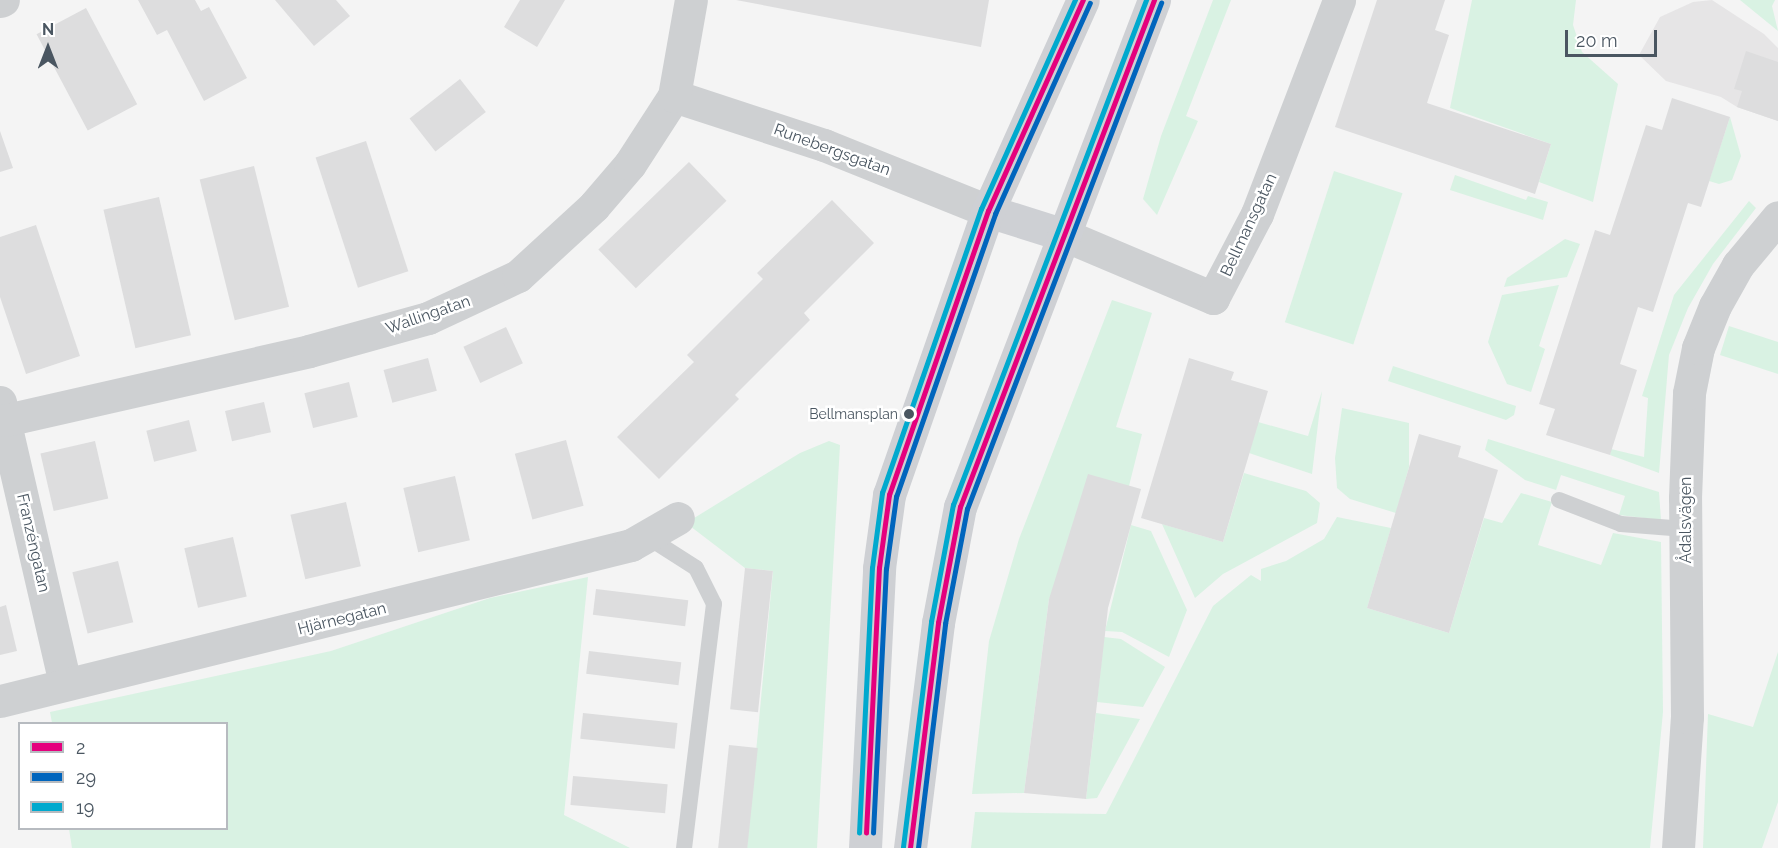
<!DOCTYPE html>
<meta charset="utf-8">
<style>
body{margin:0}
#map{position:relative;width:1778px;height:848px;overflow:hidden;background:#f4f4f4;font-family:Raleway,sans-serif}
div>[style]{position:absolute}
.education>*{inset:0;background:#e6e5e6}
.green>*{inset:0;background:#d9f2e3;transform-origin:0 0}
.building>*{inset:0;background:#ddddde;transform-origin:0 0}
.service>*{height:16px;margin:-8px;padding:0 8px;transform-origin:8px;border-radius:8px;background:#ced0d2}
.minor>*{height:33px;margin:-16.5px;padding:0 16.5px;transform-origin:16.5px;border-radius:16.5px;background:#ced0d2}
.secondary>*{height:33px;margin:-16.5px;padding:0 16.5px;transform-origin:16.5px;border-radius:16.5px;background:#ced0d4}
.bus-1>*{height:4.5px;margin:-2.25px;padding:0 2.25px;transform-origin:2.25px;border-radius:2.25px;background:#e5007d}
.bus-2>*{height:4.5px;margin:-2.25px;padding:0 2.25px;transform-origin:2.25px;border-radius:2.25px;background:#0065bd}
.bus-3>*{height:4.5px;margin:-2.25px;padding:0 2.25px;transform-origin:2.25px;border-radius:2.25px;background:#00a9ce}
.dots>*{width:16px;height:16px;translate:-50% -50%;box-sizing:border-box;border:3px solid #fff;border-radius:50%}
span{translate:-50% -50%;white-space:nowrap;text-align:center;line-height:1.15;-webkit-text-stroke:5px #fff;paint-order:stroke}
.bus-label{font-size:14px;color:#4a5661}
.right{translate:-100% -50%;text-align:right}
.street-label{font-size:16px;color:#4a5661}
.legend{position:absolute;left:18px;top:722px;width:210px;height:108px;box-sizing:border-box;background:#fff;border:2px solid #b7bbc0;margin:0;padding:8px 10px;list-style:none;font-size:18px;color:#4a5661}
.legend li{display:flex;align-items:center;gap:12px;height:30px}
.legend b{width:30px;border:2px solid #b7bbc0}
.north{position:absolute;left:18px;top:18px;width:60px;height:60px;-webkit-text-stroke:4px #fff;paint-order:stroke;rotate:0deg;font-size:16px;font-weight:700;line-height:24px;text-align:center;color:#4a5661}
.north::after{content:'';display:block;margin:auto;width:21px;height:27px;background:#4a5661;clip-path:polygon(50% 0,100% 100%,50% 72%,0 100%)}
.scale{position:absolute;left:1565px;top:30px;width:92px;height:27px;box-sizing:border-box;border:3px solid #4a5661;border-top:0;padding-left:8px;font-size:18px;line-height:21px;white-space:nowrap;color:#4a5661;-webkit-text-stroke:4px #fff;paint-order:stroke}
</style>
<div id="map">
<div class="education">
<i style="clip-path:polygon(1712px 0,1764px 34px,1778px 48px,1778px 121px,1737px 107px,1721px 97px,1666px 81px,1639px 55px,1660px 17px,1693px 2px)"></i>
</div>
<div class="green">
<i style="clip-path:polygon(1213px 0,1231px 0,1186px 116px,1198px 121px,1157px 215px,1143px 199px,1161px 136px)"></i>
<i style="clip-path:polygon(1472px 0,1576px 0,1573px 25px,1582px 52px,1618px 84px,1593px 202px,1539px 182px,1551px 144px,1450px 108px)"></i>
<i style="clip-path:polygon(1740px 0,1775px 0,1772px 6px,1778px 31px)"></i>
<i style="clip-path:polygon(1730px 117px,1741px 156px,1732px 180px,1719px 184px,1709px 181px)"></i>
<i style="left:1334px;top:171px;width:72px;height:159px;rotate:18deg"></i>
<i style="clip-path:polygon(1455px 175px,1526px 200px,1528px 196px,1548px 202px,1543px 220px,1450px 190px)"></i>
<i style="clip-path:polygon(1749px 201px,1756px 208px,1713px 264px,1688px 308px,1669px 355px,1659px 473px,1610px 455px,1611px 449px,1644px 457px,1648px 398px,1642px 396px,1674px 295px)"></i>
<i style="clip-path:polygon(1565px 239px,1580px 244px,1567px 277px,1504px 287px,1507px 278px)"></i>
<i style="clip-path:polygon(1559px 285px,1539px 346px,1545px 349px,1531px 392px,1507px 384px,1488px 342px,1502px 295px)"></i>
<i style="clip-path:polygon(1112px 300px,1152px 313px,1116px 427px,1142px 434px,1129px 486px,1049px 599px,1024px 793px,972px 794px,989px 641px,1019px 539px)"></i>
<i style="clip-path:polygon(1729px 326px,1778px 342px,1778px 374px,1720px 355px)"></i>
<i style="clip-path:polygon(1393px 366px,1516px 406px,1514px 415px,1506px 420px,1388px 381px)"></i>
<i style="clip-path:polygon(1322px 391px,1312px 474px,1249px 453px,1258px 422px,1308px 436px)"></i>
<i style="clip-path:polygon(1342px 408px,1409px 423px,1409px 467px,1396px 513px,1350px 499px,1337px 488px,1335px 458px)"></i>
<i style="clip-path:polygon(1488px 439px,1659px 492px,1661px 520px,1619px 515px,1625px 496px,1561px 475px,1556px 490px,1525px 480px,1485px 450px)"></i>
<i style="clip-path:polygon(829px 441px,840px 445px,817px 848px,747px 848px,773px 571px,745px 568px,686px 523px,800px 453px)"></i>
<i style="clip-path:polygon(1244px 473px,1306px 491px,1320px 503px,1317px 523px,1223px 574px,1195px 598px,1162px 524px,1223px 542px)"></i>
<i style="clip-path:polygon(1521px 493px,1552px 502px,1538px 545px,1601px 565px,1613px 533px,1661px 542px,1663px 712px,1650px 848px,971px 848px,975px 812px,1106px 814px,1213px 606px,1251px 575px,1261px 581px,1261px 569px,1286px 561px,1324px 539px,1337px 517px,1391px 528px,1367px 608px,1449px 633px,1484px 518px,1502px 523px)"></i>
<i style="clip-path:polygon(1131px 525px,1151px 531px,1187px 610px,1169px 657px,1122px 632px,1105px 631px)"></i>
<i style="clip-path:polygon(588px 577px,564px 815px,630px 848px,72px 848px,69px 829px,226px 828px,226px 724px,52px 723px,50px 712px,331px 651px,490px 598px)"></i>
<i style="clip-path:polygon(1104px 637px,1121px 639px,1165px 667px,1143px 707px,1097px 702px)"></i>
<i style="clip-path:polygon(1778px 652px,1778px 802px,1762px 848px,1703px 848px,1708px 714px,1753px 727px)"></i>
<i style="clip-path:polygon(1096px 713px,1140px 719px,1097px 798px,1086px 799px)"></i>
</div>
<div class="building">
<i style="clip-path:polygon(138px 0,195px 0,201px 11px,209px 7px,247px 78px,204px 101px,167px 30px,157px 35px)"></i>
<i style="clip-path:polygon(275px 0,336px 0,350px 16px,314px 46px)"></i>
<i style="clip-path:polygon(520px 0,565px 0,537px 47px,504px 27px)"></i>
<i style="clip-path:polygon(736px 0,989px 0,981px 47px)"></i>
<i style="clip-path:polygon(1377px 0,1445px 0,1435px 30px,1449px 35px,1427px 103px,1551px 144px,1535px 194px,1335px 127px)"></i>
<i style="left:86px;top:8px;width:109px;height:56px;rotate:62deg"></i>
<i style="clip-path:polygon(1746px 51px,1778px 62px,1778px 121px,1737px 107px,1742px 91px,1734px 89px)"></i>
<i style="left:460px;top:79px;width:42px;height:64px;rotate:52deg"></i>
<i style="clip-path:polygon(1672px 98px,1730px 117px,1701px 207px,1688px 203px,1653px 312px,1638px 307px,1620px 364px,1637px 370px,1610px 455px,1546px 435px,1555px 409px,1539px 404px,1595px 230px,1610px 235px,1646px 125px,1662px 130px)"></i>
<i style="clip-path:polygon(0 131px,13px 168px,0 172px)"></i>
<i style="left:366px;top:141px;width:137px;height:53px;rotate:72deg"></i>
<i style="left:689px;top:162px;width:54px;height:126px;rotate:46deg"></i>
<i style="left:254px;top:166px;width:145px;height:56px;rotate:76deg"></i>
<i style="left:159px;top:197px;width:142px;height:57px;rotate:77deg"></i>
<i style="clip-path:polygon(832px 200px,874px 243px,804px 313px,810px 320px,735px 395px,739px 399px,659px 479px,617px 437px,694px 362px,687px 355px,763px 279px,757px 273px)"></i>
<i style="clip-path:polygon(36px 225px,80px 356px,26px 374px,0 297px,0 237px)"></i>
<i style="left:506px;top:327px;width:40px;height:47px;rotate:65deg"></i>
<i style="left:428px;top:358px;width:34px;height:46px;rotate:75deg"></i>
<i style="clip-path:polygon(1189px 358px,1234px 372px,1231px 380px,1268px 391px,1223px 542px,1141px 518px)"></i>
<i style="left:349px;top:382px;width:36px;height:46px;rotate:76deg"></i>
<i style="left:264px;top:402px;width:31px;height:40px;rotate:77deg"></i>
<i style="left:189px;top:420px;width:32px;height:44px;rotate:76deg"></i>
<i style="clip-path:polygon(1419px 434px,1461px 446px,1458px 457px,1498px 470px,1449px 633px,1367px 608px)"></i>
<i style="left:566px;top:440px;width:68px;height:53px;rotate:75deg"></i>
<i style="left:95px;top:441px;width:59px;height:56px;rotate:77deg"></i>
<i style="clip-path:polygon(1088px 474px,1141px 489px,1108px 608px,1086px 799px,1024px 793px,1049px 599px)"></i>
<i style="left:455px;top:476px;width:66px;height:53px;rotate:77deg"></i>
<i style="left:346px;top:502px;width:66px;height:57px;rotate:77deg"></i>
<i style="left:233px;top:537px;width:61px;height:50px;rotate:77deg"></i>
<i style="left:118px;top:561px;width:63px;height:47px;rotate:76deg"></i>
<i style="left:745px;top:568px;width:28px;height:142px;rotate:6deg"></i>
<i style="left:596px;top:589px;width:93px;height:26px;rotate:7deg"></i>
<i style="clip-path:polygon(6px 605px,17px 651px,0 655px,0 607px)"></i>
<i style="left:589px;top:651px;width:93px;height:23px;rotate:7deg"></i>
<i style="left:583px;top:713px;width:95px;height:26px;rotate:6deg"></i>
<i style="left:729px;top:745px;width:29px;height:104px;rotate:6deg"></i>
<i style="left:573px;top:776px;width:95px;height:29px;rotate:5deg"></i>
</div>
<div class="service">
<i style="left:1559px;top:500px;width:66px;rotate:21.2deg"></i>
<i style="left:1621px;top:524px;width:64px;rotate:4.5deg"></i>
<i style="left:646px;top:536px;width:59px;rotate:32.6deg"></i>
<i style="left:696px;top:568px;width:40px;rotate:63.4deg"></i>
<i style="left:714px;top:604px;width:246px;rotate:97deg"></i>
</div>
<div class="minor">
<i style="left:0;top:1px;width:3px;rotate:-18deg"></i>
<i style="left:674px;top:96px;width:158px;rotate:18.1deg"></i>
<i style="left:824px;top:145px;width:177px;rotate:21.9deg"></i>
<i style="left:1064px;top:235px;width:162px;rotate:22.9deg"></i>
<i style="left:1213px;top:298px;width:95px;rotate:-62.4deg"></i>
<i style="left:1257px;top:214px;width:229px;rotate:-69deg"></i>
<i style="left:0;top:402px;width:288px;rotate:77deg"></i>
<i style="left:6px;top:420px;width:311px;rotate:-12.8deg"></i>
<i style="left:309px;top:351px;width:123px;rotate:-15.5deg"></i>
<i style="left:428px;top:318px;width:99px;rotate:-25deg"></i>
<i style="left:518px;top:276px;width:103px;rotate:-42.6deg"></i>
<i style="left:594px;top:206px;width:55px;rotate:-49.4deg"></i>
<i style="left:630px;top:164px;width:81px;rotate:-57.1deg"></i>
<i style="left:674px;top:96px;width:97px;rotate:-80deg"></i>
<i style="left:0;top:701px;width:650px;rotate:-13.89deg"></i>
<i style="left:631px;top:545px;width:54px;rotate:-29.9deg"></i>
<i style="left:1678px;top:848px;width:131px;rotate:-86.1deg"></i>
<i style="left:1687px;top:717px;width:219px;rotate:-90.5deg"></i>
<i style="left:1685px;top:498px;width:105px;rotate:-87.8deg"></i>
<i style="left:1689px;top:393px;width:46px;rotate:-78.7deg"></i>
<i style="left:1698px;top:348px;width:45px;rotate:-68deg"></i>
<i style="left:1715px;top:306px;width:47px;rotate:-60.7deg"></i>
<i style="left:1738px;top:265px;width:62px;rotate:-50.2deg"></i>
</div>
<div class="secondary">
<i style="left:988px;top:211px;width:80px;rotate:17.5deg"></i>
<i style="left:865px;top:848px;width:280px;rotate:-87.1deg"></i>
<i style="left:879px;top:568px;width:74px;rotate:-82.2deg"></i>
<i style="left:889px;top:495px;width:301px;rotate:-70.8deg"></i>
<i style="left:988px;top:211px;width:231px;rotate:-65.8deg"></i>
<i style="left:910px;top:848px;width:227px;rotate:-82.9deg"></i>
<i style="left:938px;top:623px;width:118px;rotate:-79.3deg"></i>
<i style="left:960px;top:507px;width:543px;rotate:-69.06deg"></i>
</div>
<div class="bus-1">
<i style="left:866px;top:833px;width:265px;rotate:-87.2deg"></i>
<i style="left:879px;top:568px;width:74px;rotate:-82.2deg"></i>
<i style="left:889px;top:495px;width:301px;rotate:-70.8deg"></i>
<i style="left:988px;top:211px;width:231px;rotate:-65.8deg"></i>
<i style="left:910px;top:848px;width:227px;rotate:-82.9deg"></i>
<i style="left:938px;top:623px;width:118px;rotate:-79.3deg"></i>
<i style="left:960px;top:507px;width:543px;rotate:-69.06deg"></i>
</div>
<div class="bus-2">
<i style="left:873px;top:833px;width:264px;rotate:-87.2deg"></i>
<i style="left:886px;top:569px;width:73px;rotate:-82.1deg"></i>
<i style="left:896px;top:497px;width:300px;rotate:-70.7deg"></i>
<i style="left:995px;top:214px;width:231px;rotate:-65.8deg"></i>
<i style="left:918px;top:848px;width:226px;rotate:-83.1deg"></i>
<i style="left:945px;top:624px;width:117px;rotate:-79.2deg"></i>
<i style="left:967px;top:509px;width:542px;rotate:-69.02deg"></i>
</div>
<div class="bus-3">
<i style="left:859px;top:833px;width:265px;rotate:-87.2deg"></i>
<i style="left:872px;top:568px;width:76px;rotate:-82.4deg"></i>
<i style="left:882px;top:493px;width:301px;rotate:-70.8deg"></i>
<i style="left:981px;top:209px;width:229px;rotate:-65.8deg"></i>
<i style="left:903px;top:847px;width:227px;rotate:-82.9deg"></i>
<i style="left:931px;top:622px;width:119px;rotate:-79.4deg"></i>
<i style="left:953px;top:505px;width:541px;rotate:-69.08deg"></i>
</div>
<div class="dots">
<i style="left:909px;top:414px;background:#4a5661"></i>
</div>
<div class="bus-label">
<span class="right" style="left:898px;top:414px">Bellmansplan</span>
</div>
<div class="street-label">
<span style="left:832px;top:150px;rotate:20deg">Runebergsgatan</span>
<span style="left:1249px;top:225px;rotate:-65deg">Bellmansgatan</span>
<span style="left:428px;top:315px;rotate:-19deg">Wallingatan</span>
<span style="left:1686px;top:520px;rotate:-90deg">Ådalsvägen</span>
<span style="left:33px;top:543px;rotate:77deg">Franzéngatan</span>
<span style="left:342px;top:619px;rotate:-14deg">Hjärnegatan</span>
</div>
<ul class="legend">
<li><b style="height:8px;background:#e5007d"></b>2</li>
<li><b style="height:8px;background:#0065bd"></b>29</li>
<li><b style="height:8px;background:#00a9ce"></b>19</li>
</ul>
<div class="north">N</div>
<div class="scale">20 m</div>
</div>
